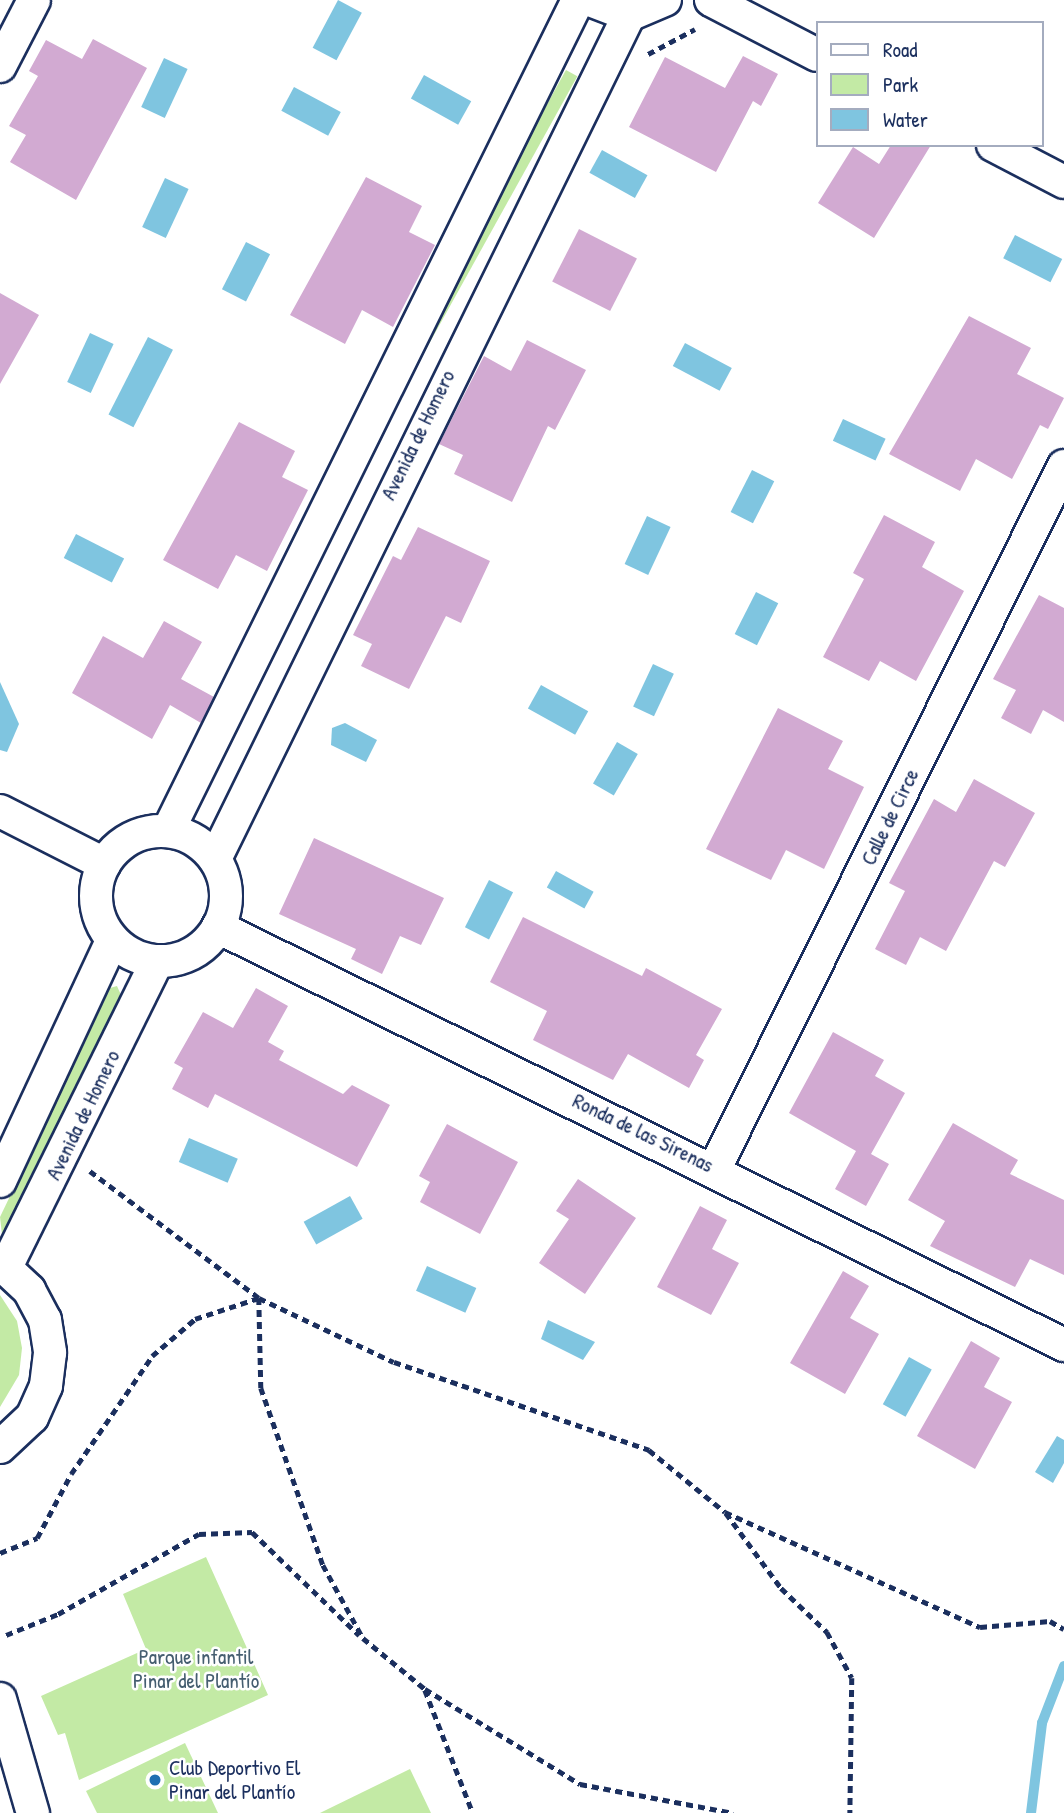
<!DOCTYPE html>
<meta charset="utf-8">
<style>
body{margin:0}
#map{position:relative;width:1064px;height:1813px;overflow:hidden;background:#fff;font-family:"Patrick Hand",sans-serif}
div>[style]{position:absolute}
.green>*{inset:0;background:#c3eaa5;transform-origin:0 0}
.water>*{inset:0;background:#7fc5e0;transform-origin:0 0}
.stream>*{height:10px;margin:-5px;padding:0 5px;transform-origin:5px;border-radius:5px;background:#7fc5e0}
.building>*{inset:0;background:#d2aad2;transform-origin:0 0}
.path>*{height:4.5px;margin-top:-2.25px;transform-origin:0;background:repeating-linear-gradient(90deg,#1b2f5e 0 7px,transparent 0 12px)}
.roads{filter:drop-shadow(2px 0 #1b2f5e) drop-shadow(-2px 0 #1b2f5e) drop-shadow(0 2px #1b2f5e) drop-shadow(0 -2px #1b2f5e)}
.minor>*{height:32px;margin:-16px;padding:0 16px;transform-origin:16px;border-radius:16px;background:#fff}
.minor>.ring{margin:-16px;padding:0;box-sizing:content-box;background:none;border:32px solid #fff;border-radius:50%}
.dots>*{width:19px;height:19px;translate:-50% -50%;box-sizing:border-box;border:4px solid #fff;border-radius:50%}
span{translate:-50% -50%;white-space:nowrap;text-align:center;line-height:1.15;-webkit-text-stroke:5px #fff;paint-order:stroke}
.street-label{font-size:21px;color:#1b2f5e}
.park-label{font-size:21px;color:#455e70}
.poi-label{font-size:21px;color:#1b2f5e}
.left{translate:0 -50%;text-align:left}
.legend{position:absolute;left:816px;top:21px;width:228px;height:126px;box-sizing:border-box;background:#fff;border:2px solid #a4acbf;margin:0;padding:9px 12px;list-style:none;font-size:21px;color:#1b2f5e}
.legend li{display:flex;align-items:center;gap:14px;height:35px}
.legend b{width:35px;border:2px solid #a4acbf}
</style>
<div id="map">
<div class="green">
<i style="left:566px;top:70px;width:13px;height:793px;rotate:29deg"></i>
<i style="clip-path:polygon(117px 986px,121px 995px,11px 1227px,2px 1235px,0 1217px,110px 988px)"></i>
<i style="clip-path:polygon(0 1295px,17px 1321px,22px 1348px,19px 1375px,0 1407px)"></i>
<i style="clip-path:polygon(206px 1557px,268px 1695px,79px 1780px,65px 1733px,58px 1735px,41px 1696px,146px 1649px,123px 1594px)"></i>
<i style="clip-path:polygon(185px 1743px,218px 1813px,97px 1813px,86px 1791px)"></i>
<i style="clip-path:polygon(410px 1769px,431px 1813px,320px 1813px,324px 1811px)"></i>
</div>
<div class="water">
<i style="left:338px;top:0;width:27px;height:54px;rotate:28deg"></i>
<i style="left:164px;top:58px;width:26px;height:54px;rotate:25deg"></i>
<i style="left:424px;top:75px;width:54px;height:27px;rotate:29deg"></i>
<i style="left:294px;top:87px;width:53px;height:27px;rotate:28deg"></i>
<i style="left:602px;top:150px;width:52px;height:26px;rotate:29deg"></i>
<i style="left:165px;top:178px;width:26px;height:54px;rotate:25deg"></i>
<i style="left:1015px;top:235px;width:53px;height:26px;rotate:27deg"></i>
<i style="left:246px;top:242px;width:27px;height:53px;rotate:27deg"></i>
<i style="left:90px;top:333px;width:26px;height:54px;rotate:25deg"></i>
<i style="left:148px;top:337px;width:28px;height:87px;rotate:27deg"></i>
<i style="left:685px;top:343px;width:53px;height:26px;rotate:28deg"></i>
<i style="left:843px;top:419px;width:47px;height:24px;rotate:25deg"></i>
<i style="left:752px;top:470px;width:25px;height:47px;rotate:27deg"></i>
<i style="left:647px;top:516px;width:26px;height:53px;rotate:25deg"></i>
<i style="left:76px;top:534px;width:54px;height:27px;rotate:27deg"></i>
<i style="left:756px;top:592px;width:25px;height:47px;rotate:27deg"></i>
<i style="left:653px;top:664px;width:23px;height:47px;rotate:25deg"></i>
<i style="clip-path:polygon(0 682px,19px 724px,7px 752px,0 750px)"></i>
<i style="left:541px;top:685px;width:54px;height:27px;rotate:29deg"></i>
<i style="clip-path:polygon(345px 723px,377px 740px,366px 762px,331px 745px,332px 728px)"></i>
<i style="left:617px;top:742px;width:24px;height:48px;rotate:30deg"></i>
<i style="left:556px;top:871px;width:43px;height:19px;rotate:29deg"></i>
<i style="left:489px;top:880px;width:27px;height:53px;rotate:27deg"></i>
<i style="left:189px;top:1138px;width:53px;height:26px;rotate:23deg"></i>
<i style="left:350px;top:1196px;width:26px;height:53px;rotate:61deg"></i>
<i style="left:427px;top:1266px;width:54px;height:27px;rotate:24deg"></i>
<i style="clip-path:polygon(548px 1320px,595px 1342px,583px 1360px,541px 1339px)"></i>
<i style="left:909px;top:1357px;width:26px;height:54px;rotate:29deg"></i>
<i style="clip-path:polygon(1057px 1436px,1064px 1440px,1064px 1463px,1053px 1483px,1035px 1472px)"></i>
</div>
<div class="stream">
<i style="left:1031px;top:1813px;width:91px;rotate:-83deg"></i>
<i style="left:1042px;top:1723px;width:61px;rotate:-68.9deg"></i>
</div>
<div class="building">
<i style="clip-path:polygon(93px 39px,147px 68px,76px 200px,10px 162px,26px 135px,9px 126px,38px 76px,29px 71px,46px 40px,82px 59px)"></i>
<i style="clip-path:polygon(743px 56px,778px 74px,761px 106px,753px 101px,716px 172px,629px 127px,665px 57px,725px 88px)"></i>
<i style="clip-path:polygon(891px 145px,931px 145px,874px 238px,818px 203px,853px 147px,879px 164px)"></i>
<i style="clip-path:polygon(366px 177px,422px 206px,409px 232px,435px 245px,393px 327px,362px 310px,345px 344px,290px 315px)"></i>
<i style="left:579px;top:229px;width:65px;height:59px;rotate:27deg"></i>
<i style="clip-path:polygon(0 293px,39px 315px,0 384px)"></i>
<i style="clip-path:polygon(969px 316px,1031px 348px,1017px 374px,1064px 398px,1048px 429px,1040px 425px,1012px 479px,976px 459px,960px 491px,889px 454px)"></i>
<i style="clip-path:polygon(527px 340px,586px 370px,555px 430px,548px 426px,512px 502px,454px 474px,463px 455px,439px 444px,484px 356px,511px 371px)"></i>
<i style="clip-path:polygon(239px 422px,295px 451px,282px 477px,308px 490px,267px 571px,236px 555px,218px 589px,163px 560px)"></i>
<i style="clip-path:polygon(884px 515px,935px 542px,922px 567px,964px 591px,916px 681px,880px 661px,869px 681px,823px 657px,864px 579px,853px 573px)"></i>
<i style="clip-path:polygon(418px 527px,490px 561px,461px 623px,446px 616px,409px 689px,361px 666px,372px 644px,353px 635px,393px 556px,401px 560px)"></i>
<i style="clip-path:polygon(1039px 595px,1064px 608px,1064px 722px,1043px 710px,1031px 734px,1001px 718px,1016px 690px,993px 679px)"></i>
<i style="clip-path:polygon(164px 621px,202px 642px,181px 679px,214px 697px,201px 723px,170px 705px,152px 739px,72px 693px,103px 636px,143px 658px)"></i>
<i style="clip-path:polygon(778px 708px,843px 741px,828px 769px,864px 787px,824px 869px,786px 850px,771px 880px,706px 849px)"></i>
<i style="clip-path:polygon(974px 779px,1035px 813px,1005px 867px,994px 861px,946px 951px,920px 937px,906px 965px,875px 949px,905px 891px,889px 883px,934px 799px,956px 812px)"></i>
<i style="clip-path:polygon(314px 838px,444px 898px,421px 945px,400px 936px,382px 974px,351px 959px,356px 949px,279px 914px)"></i>
<i style="clip-path:polygon(523px 917px,642px 976px,646px 968px,722px 1009px,696px 1055px,704px 1060px,689px 1088px,628px 1054px,613px 1080px,533px 1040px,547px 1011px,490px 982px)"></i>
<i style="clip-path:polygon(256px 988px,288px 1006px,268px 1042px,284px 1051px,279px 1060px,343px 1094px,352px 1085px,390px 1105px,357px 1167px,215px 1094px,208px 1108px,172px 1089px,183px 1068px,174px 1063px,203px 1012px,233px 1028px)"></i>
<i style="clip-path:polygon(833px 1032px,884px 1060px,875px 1076px,905px 1093px,871px 1154px,889px 1164px,866px 1206px,835px 1189px,856px 1151px,789px 1113px)"></i>
<i style="clip-path:polygon(953px 1123px,1018px 1160px,1010px 1174px,1064px 1200px,1064px 1275px,1030px 1259px,1015px 1287px,930px 1246px,945px 1221px,908px 1200px)"></i>
<i style="clip-path:polygon(447px 1124px,518px 1162px,480px 1234px,420px 1202px,430px 1182px,419px 1176px)"></i>
<i style="clip-path:polygon(578px 1179px,636px 1218px,585px 1294px,539px 1263px,569px 1219px,556px 1211px)"></i>
<i style="clip-path:polygon(700px 1206px,727px 1220px,712px 1249px,739px 1263px,711px 1315px,657px 1287px)"></i>
<i style="clip-path:polygon(843px 1271px,869px 1286px,850px 1318px,879px 1334px,845px 1394px,790px 1363px)"></i>
<i style="clip-path:polygon(971px 1341px,1000px 1358px,984px 1387px,1012px 1402px,975px 1469px,917px 1436px)"></i>
</div>
<div class="path">
<i style="left:648px;top:54px;width:53px;rotate:-28deg"></i>
<i style="left:90px;top:1171px;width:211px;rotate:36.9deg"></i>
<i style="left:259px;top:1298px;width:149px;rotate:25.4deg"></i>
<i style="left:394px;top:1362px;width:270px;rotate:19deg"></i>
<i style="left:649px;top:1450px;width:98px;rotate:39.2deg"></i>
<i style="left:725px;top:1512px;width:280px;rotate:24.3deg"></i>
<i style="left:980px;top:1627px;width:70px;rotate:-4.9deg"></i>
<i style="left:1050px;top:1621px;width:16px;rotate:30deg"></i>
<i style="left:726px;top:1513px;width:93px;rotate:53.7deg"></i>
<i style="left:781px;top:1588px;width:64px;rotate:43.7deg"></i>
<i style="left:827px;top:1632px;width:52px;rotate:61.5deg"></i>
<i style="left:852px;top:1678px;width:135px;rotate:90.8deg"></i>
<i style="left:0;top:1553px;width:40px;rotate:-22deg"></i>
<i style="left:37px;top:1538px;width:72px;rotate:-62deg"></i>
<i style="left:71px;top:1474px;width:143px;rotate:-55.5deg"></i>
<i style="left:152px;top:1356px;width:57px;rotate:-40.7deg"></i>
<i style="left:195px;top:1319px;width:67px;rotate:-18.2deg"></i>
<i style="left:259px;top:1298px;width:90px;rotate:88.7deg"></i>
<i style="left:261px;top:1388px;width:188px;rotate:70.7deg"></i>
<i style="left:323px;top:1565px;width:83px;rotate:61.3deg"></i>
<i style="left:363px;top:1638px;width:80px;rotate:39.4deg"></i>
<i style="left:425px;top:1689px;width:182px;rotate:31.5deg"></i>
<i style="left:580px;top:1784px;width:156px;rotate:10.7deg"></i>
<i style="left:6px;top:1635px;width:56px;rotate:-22deg"></i>
<i style="left:58px;top:1614px;width:162px;rotate:-29.6deg"></i>
<i style="left:199px;top:1534px;width:53px;rotate:-2.2deg"></i>
<i style="left:252px;top:1532px;width:149px;rotate:43.9deg"></i>
<i style="left:425px;top:1690px;width:132px;rotate:68.7deg"></i>
</div>
<div class="roads">
<div class="minor">
<i style="left:590px;top:0;width:42px;rotate:21deg"></i>
<i style="left:629px;top:15px;width:39px;rotate:-23deg"></i>
<i style="left:711px;top:0;width:119px;rotate:27.4deg"></i>
<i style="left:0;top:66px;width:74px;rotate:-62.7deg"></i>
<i style="left:993px;top:145px;width:80px;rotate:27.5deg"></i>
<i style="left:0;top:811px;width:117px;rotate:27deg"></i>
<i class="ring" style="left:96px;top:831px;width:98px;height:98px"></i>
<i style="left:168px;top:831px;width:927px;rotate:-63.74deg"></i>
<i style="left:215px;top:859px;width:940px;rotate:-63.87deg"></i>
<i style="left:218px;top:927px;width:944px;rotate:26.29deg"></i>
<i style="left:715px;top:1168px;width:784px;rotate:-63.57deg"></i>
<i style="left:0;top:1181px;width:265px;rotate:-65deg"></i>
<i style="left:0;top:1263px;width:40px;rotate:43deg"></i>
<i style="left:29px;top:1290px;width:34px;rotate:62deg"></i>
<i style="left:45px;top:1320px;width:33px;rotate:81deg"></i>
<i style="left:50px;top:1353px;width:33px;rotate:97deg"></i>
<i style="left:46px;top:1386px;width:34px;rotate:114deg"></i>
<i style="left:32px;top:1417px;width:44px;rotate:136.8deg"></i>
<i style="left:6px;top:1267px;width:340px;rotate:-63.7deg"></i>
<i style="left:0;top:1699px;width:119px;rotate:73.9deg"></i>
</div>
</div>
<div class="dots">
<i style="left:155px;top:1780px;background:#1f6fb2"></i>
</div>
<div class="street-label">
<span style="left:418px;top:435px;rotate:-64deg">Avenida de Homero</span>
<span style="left:890px;top:817px;rotate:-64deg">Calle de Circe</span>
<span style="left:83px;top:1115px;rotate:-64deg">Avenida de Homero</span>
<span style="left:643px;top:1133px;rotate:26deg">Ronda de las Sirenas</span>
</div>
<div class="park-label">
<span style="left:196px;top:1669px">Parque infantil<br>Pinar del Plantío</span>
</div>
<div class="poi-label">
<span class="left" style="left:169px;top:1780px">Club Deportivo El<br>Pinar del Plantío</span>
</div>
<ul class="legend">
<li><b style="height:9px;background:#fff"></b>Road</li>
<li><b style="height:19px;background:#c3eaa5"></b>Park</li>
<li><b style="height:19px;background:#7fc5e0"></b>Water</li>
</ul>
</div>
